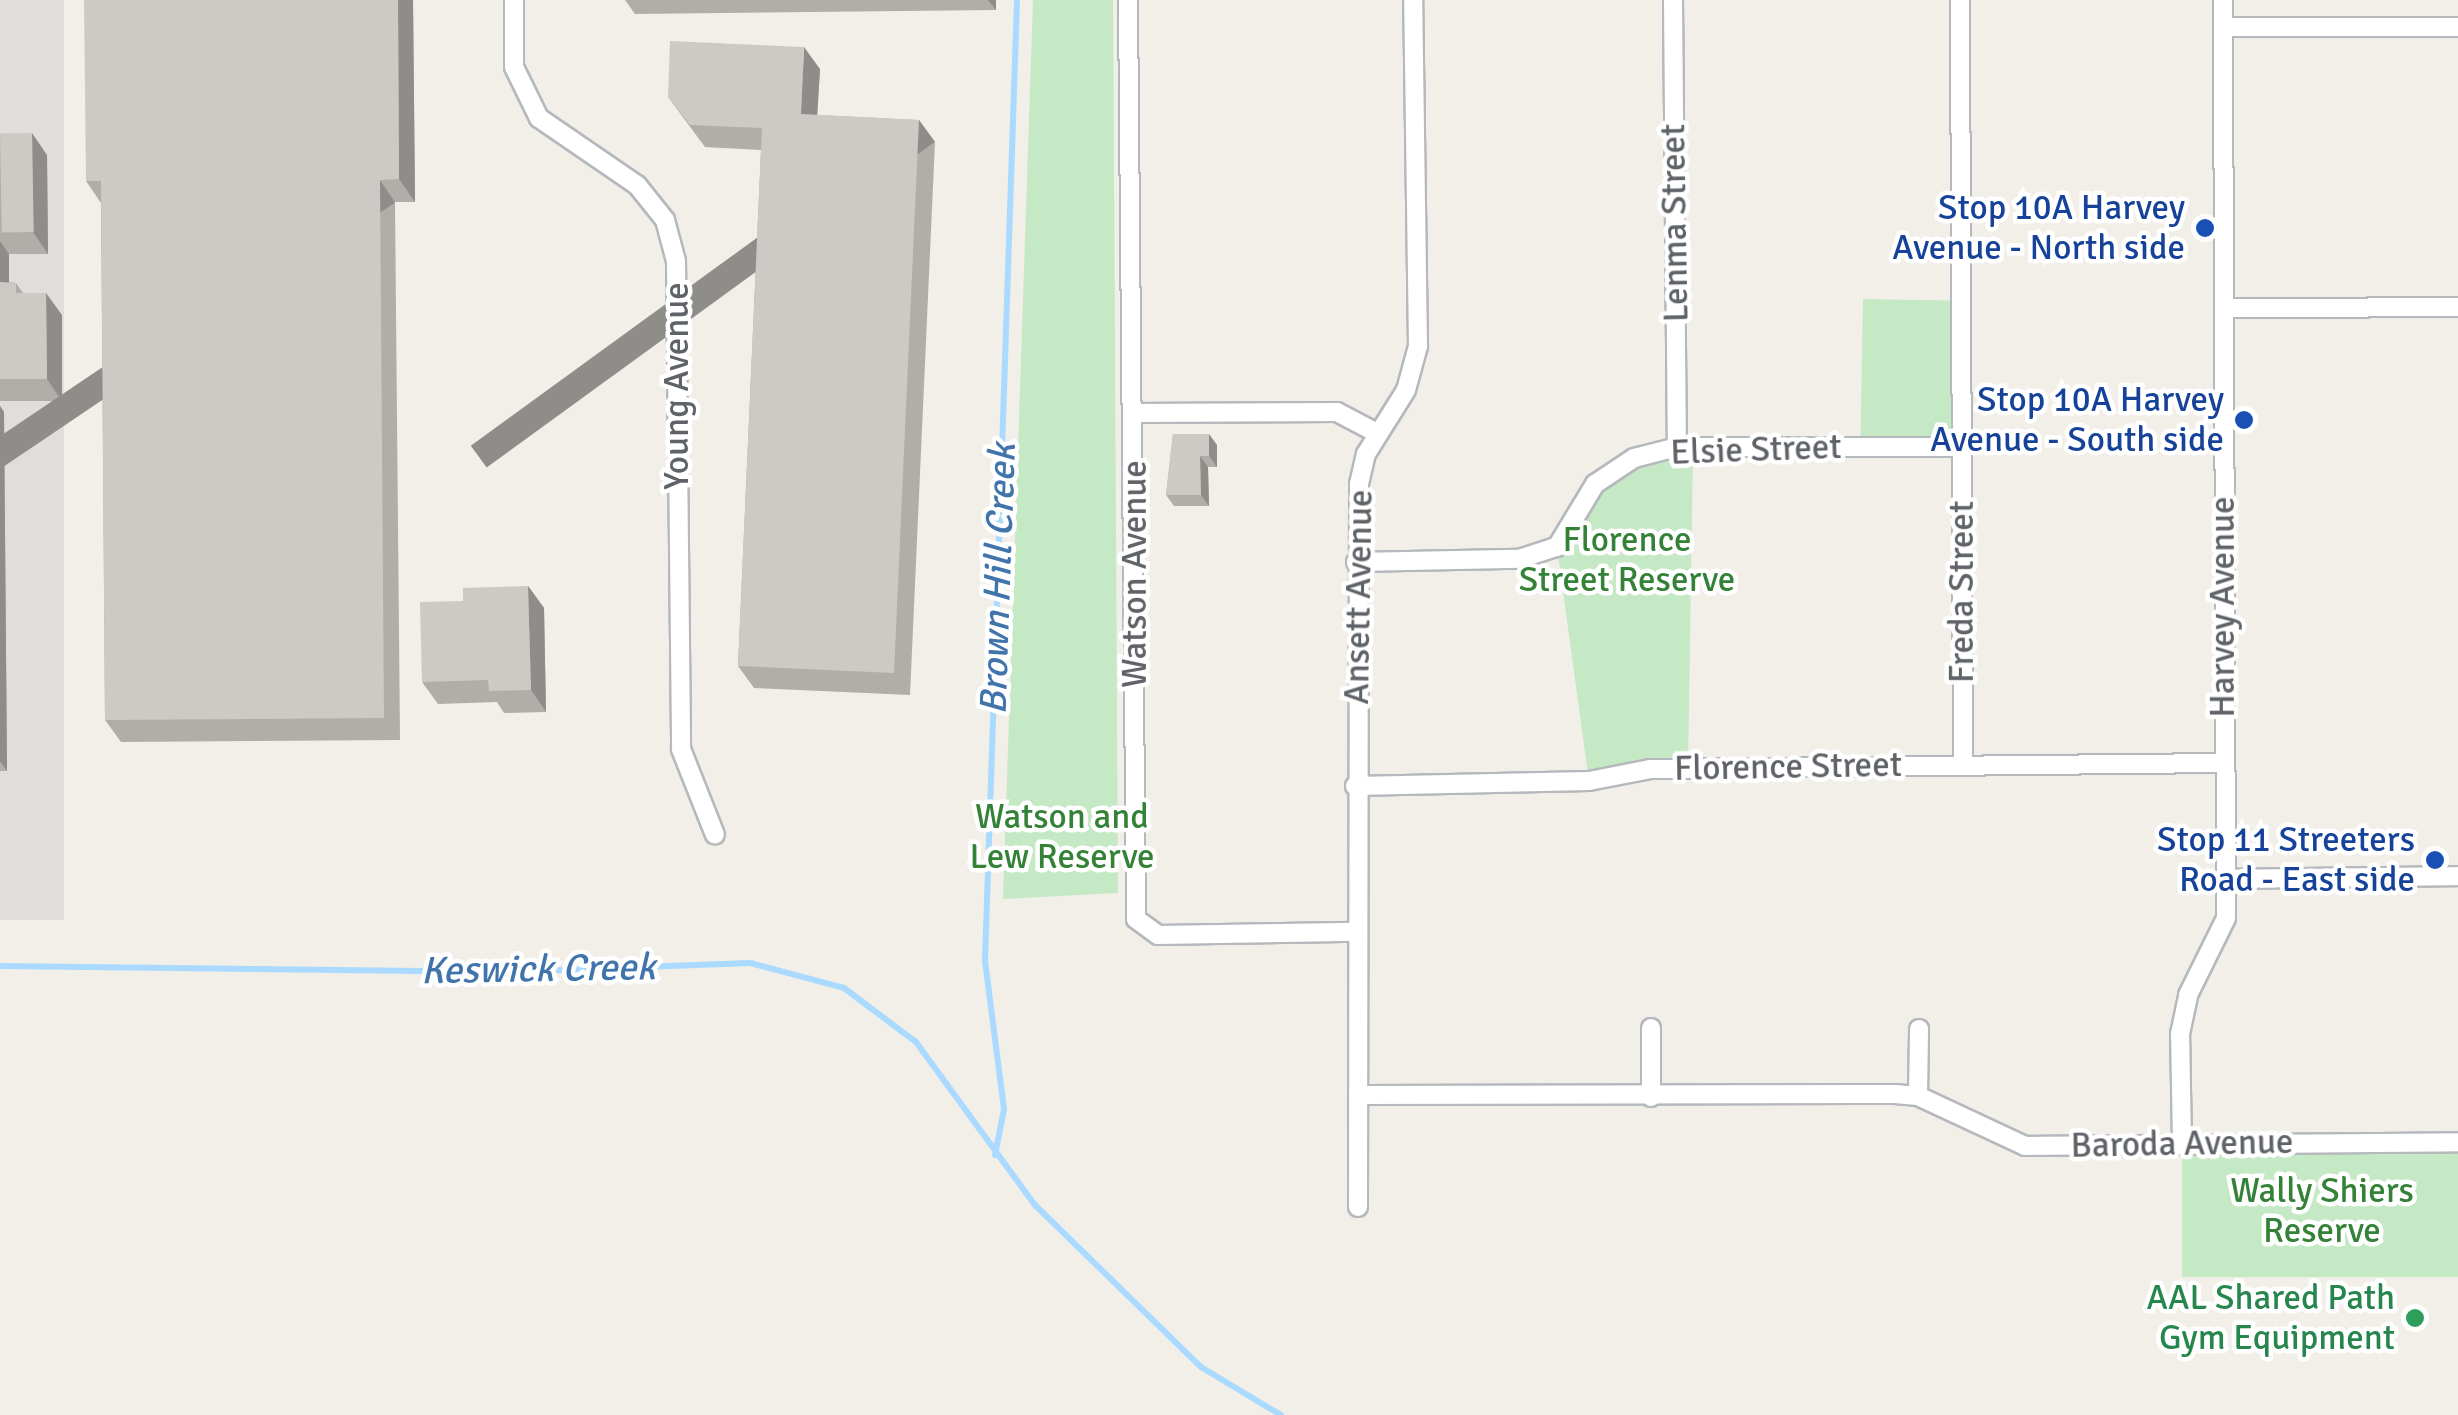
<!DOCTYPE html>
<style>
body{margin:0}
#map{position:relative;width:2458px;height:1415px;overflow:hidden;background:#f1efe8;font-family:Signika,sans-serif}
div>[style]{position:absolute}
.industrial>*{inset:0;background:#e0deda;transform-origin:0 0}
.green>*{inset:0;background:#c5e8c5;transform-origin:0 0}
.stream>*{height:6px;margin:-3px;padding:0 3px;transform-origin:3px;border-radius:3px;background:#aadaff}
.roads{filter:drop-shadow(2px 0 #b5b8bc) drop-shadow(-2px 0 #b5b8bc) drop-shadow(0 2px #b5b8bc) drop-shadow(0 -2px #b5b8bc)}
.minor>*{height:18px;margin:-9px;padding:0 9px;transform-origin:9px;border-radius:9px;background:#fff}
.wall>*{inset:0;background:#afaea9}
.shaded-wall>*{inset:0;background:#8f8d8a;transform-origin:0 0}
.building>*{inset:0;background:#cccac5;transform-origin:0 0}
.dots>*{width:28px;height:28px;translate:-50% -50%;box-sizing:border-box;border:5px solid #fff;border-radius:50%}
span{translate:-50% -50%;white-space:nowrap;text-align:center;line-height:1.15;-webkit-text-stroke:9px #fff;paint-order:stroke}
.transit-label{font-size:35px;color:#164399}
.right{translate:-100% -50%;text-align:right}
.street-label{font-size:35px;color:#5f6368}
.park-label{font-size:35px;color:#348238}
.leisure-label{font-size:35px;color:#27864d}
.water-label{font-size:38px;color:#4174aa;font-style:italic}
</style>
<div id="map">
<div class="industrial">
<i style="left:0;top:0;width:64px;height:920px"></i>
</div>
<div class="green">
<i style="clip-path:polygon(1033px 0,1113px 0,1118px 893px,1003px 899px)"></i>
<i style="left:1863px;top:299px;width:98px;height:148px;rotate:1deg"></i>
<i style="clip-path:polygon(1693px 447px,1688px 768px,1589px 781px,1557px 547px,1595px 484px,1634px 458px)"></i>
<i style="left:2458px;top:1142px;width:135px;height:276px;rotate:90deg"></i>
</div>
<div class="stream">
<i style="left:0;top:966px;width:507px;rotate:0.68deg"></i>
<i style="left:507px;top:972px;width:243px;rotate:-2.1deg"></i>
<i style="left:750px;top:963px;width:97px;rotate:14.9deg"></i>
<i style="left:844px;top:988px;width:90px;rotate:36.9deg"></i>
<i style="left:916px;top:1042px;width:202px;rotate:53.9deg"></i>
<i style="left:1035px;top:1205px;width:232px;rotate:44.3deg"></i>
<i style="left:1201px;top:1367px;width:93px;rotate:31deg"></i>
<i style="left:995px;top:1155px;width:47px;rotate:-78.9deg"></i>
<i style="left:1004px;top:1109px;width:150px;rotate:-97.3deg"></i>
<i style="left:985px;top:960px;width:961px;rotate:-88.09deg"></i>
</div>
<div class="roads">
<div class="minor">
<i style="left:514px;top:0;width:67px;rotate:90deg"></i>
<i style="left:514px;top:67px;width:57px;rotate:63.9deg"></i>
<i style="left:539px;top:118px;width:119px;rotate:34.4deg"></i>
<i style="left:637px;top:185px;width:45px;rotate:51.3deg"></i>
<i style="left:665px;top:220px;width:42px;rotate:75deg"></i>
<i style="left:676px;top:261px;width:488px;rotate:89.4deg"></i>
<i style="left:681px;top:749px;width:92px;rotate:68.4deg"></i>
<i style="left:1128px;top:0;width:919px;rotate:89.5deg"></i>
<i style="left:1136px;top:919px;width:27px;rotate:36deg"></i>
<i style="left:1158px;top:935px;width:200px;rotate:-0.9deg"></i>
<i style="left:1673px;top:0;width:447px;rotate:89.5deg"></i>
<i style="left:1960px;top:0;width:764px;rotate:89.78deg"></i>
<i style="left:2223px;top:27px;width:235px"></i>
<i style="left:2225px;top:308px;width:233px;rotate:-0.2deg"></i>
<i style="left:1135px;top:413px;width:202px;rotate:-0.3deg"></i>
<i style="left:1337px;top:412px;width:45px;rotate:27.7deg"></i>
<i style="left:1356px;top:562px;width:163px;rotate:-1.1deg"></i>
<i style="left:1519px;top:559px;width:40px;rotate:-18deg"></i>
<i style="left:1557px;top:547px;width:74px;rotate:-58.9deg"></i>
<i style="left:1595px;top:484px;width:47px;rotate:-33.7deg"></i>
<i style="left:1634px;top:458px;width:44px;rotate:-14.3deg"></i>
<i style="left:1677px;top:447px;width:285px"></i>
<i style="left:1355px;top:786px;width:234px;rotate:-1.2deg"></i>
<i style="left:1589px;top:781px;width:62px;rotate:-11.1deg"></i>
<i style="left:1650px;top:769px;width:572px;rotate:-0.6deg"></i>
<i style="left:2227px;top:879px;width:231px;rotate:-0.7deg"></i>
<i style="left:1358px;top:1095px;width:537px;rotate:-0.11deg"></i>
<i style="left:1895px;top:1094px;width:23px;rotate:5deg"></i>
<i style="left:1918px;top:1096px;width:118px;rotate:25deg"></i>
<i style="left:2025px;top:1146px;width:433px;rotate:-0.5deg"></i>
<i style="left:1918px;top:1096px;width:67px;rotate:-89.1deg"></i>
<i style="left:1651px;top:1097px;width:69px;rotate:-90deg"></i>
<i style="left:2182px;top:1144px;width:110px;rotate:-91deg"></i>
<i style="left:2180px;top:1034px;width:40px;rotate:-78deg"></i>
<i style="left:2188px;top:995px;width:86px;rotate:-63.7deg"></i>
<i style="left:2226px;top:918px;width:918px;rotate:-90.19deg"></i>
<i style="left:1358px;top:1207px;width:723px;rotate:-89.92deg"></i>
<i style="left:1359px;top:484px;width:31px;rotate:-77deg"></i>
<i style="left:1366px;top:454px;width:75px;rotate:-58deg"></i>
<i style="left:1406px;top:390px;width:46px;rotate:-74.7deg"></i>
<i style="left:1418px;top:346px;width:346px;rotate:-90.8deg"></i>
</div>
</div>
<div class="wall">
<i style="clip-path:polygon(413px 0,415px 202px,395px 202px,400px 740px,121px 742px,105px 720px,101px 203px,86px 181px)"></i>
<i style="clip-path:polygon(625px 0,996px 0,996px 10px,635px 14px)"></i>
<i style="clip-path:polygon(820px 69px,817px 115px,919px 120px,935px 142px,910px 695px,754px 688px,738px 666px,761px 150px,705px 147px,668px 97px)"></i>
<i style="clip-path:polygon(0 134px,47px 155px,48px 254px,9px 254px,9px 282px,16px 283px,23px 293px,62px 315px,62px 401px,0 401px)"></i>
<i style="clip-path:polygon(0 406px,4px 412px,7px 771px,0 771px)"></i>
<i style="clip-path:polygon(1173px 434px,1217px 445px,1217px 467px,1208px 467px,1209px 506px,1174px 506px,1166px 495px)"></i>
<i style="clip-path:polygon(528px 586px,544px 608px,546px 712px,504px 713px,497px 702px,438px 704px,422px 682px,463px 601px)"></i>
</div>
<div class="shaded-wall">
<i style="clip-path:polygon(398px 0,413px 0,415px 202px,399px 179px)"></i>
<i style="clip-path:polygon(988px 0,996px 0,996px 10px)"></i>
<i style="clip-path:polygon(804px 47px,820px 69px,816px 137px,801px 114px)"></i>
<i style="left:919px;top:120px;width:27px;height:554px;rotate:54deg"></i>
<i style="clip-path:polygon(32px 133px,47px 155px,48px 254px,33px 232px)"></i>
<i style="left:380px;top:180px;width:27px;height:538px;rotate:56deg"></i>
<i style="clip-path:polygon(0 241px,9px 254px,9px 304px,0 292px)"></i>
<i style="clip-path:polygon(46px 293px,62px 315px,62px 401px,47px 379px)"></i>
<i style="clip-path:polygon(0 406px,4px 412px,7px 771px,0 761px)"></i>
<i style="clip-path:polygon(1209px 434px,1217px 445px,1217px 467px,1209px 456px)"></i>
<i style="clip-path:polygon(1200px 456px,1208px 467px,1209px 506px,1201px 495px)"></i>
<i style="clip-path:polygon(528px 586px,544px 608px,546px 712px,531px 690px)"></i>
</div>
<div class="building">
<i style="clip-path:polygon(84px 0,398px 0,399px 179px,380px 180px,384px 718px,105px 720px,101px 181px,86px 181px)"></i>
<i style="clip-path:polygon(670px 41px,804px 47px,801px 114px,919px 120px,894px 673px,738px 666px,762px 128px,690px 125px,668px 97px)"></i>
<i style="left:32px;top:133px;width:99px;height:32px;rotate:89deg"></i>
<i style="clip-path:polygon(0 282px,16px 283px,16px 293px,46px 293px,47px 379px,0 379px)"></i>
<i style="clip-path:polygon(1173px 434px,1209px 434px,1209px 456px,1200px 456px,1201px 495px,1166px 495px)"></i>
<i style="clip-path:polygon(528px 586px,531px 690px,489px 691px,488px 680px,422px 682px,420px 602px,463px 601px,463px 588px)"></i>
</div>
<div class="dots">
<i style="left:2205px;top:228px;background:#1a4fb4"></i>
<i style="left:2244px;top:420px;background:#1a4fb4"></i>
<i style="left:2435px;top:860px;background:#1a4fb4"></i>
<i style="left:2415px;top:1318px;background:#2e9e5b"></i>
</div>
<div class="transit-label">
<span class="right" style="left:2185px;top:228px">Stop 10A Harvey<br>Avenue - North side</span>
<span class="right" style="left:2224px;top:420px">Stop 10A Harvey<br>Avenue - South side</span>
<span class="right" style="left:2415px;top:860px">Stop 11 Streeters<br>Road - East side</span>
</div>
<div class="street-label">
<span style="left:1675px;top:223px;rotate:-91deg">Lenma Street</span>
<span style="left:677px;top:386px;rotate:-90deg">Young Avenue</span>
<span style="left:1756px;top:450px;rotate:-2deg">Elsie Street</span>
<span style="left:1135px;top:574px;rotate:-90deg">Watson Avenue</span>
<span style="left:1962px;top:592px;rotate:-90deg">Freda Street</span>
<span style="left:1359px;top:597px;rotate:-89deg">Ansett Avenue</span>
<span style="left:2223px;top:607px;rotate:-90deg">Harvey Avenue</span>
<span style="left:1788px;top:767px;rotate:-1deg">Florence Street</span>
<span style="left:2182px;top:1144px;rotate:-1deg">Baroda Avenue</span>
</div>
<div class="park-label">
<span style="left:1627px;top:560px">Florence<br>Street Reserve</span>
<span style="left:1062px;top:837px">Watson and<br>Lew Reserve</span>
<span style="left:2322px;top:1211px">Wally Shiers<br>Reserve</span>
</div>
<div class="leisure-label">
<span class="right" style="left:2395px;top:1318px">AAL Shared Path<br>Gym Equipment</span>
</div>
<div class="water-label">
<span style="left:998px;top:579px;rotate:-88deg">Brown Hill Creek</span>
<span style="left:538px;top:969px;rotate:-1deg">Keswick Creek</span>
</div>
</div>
